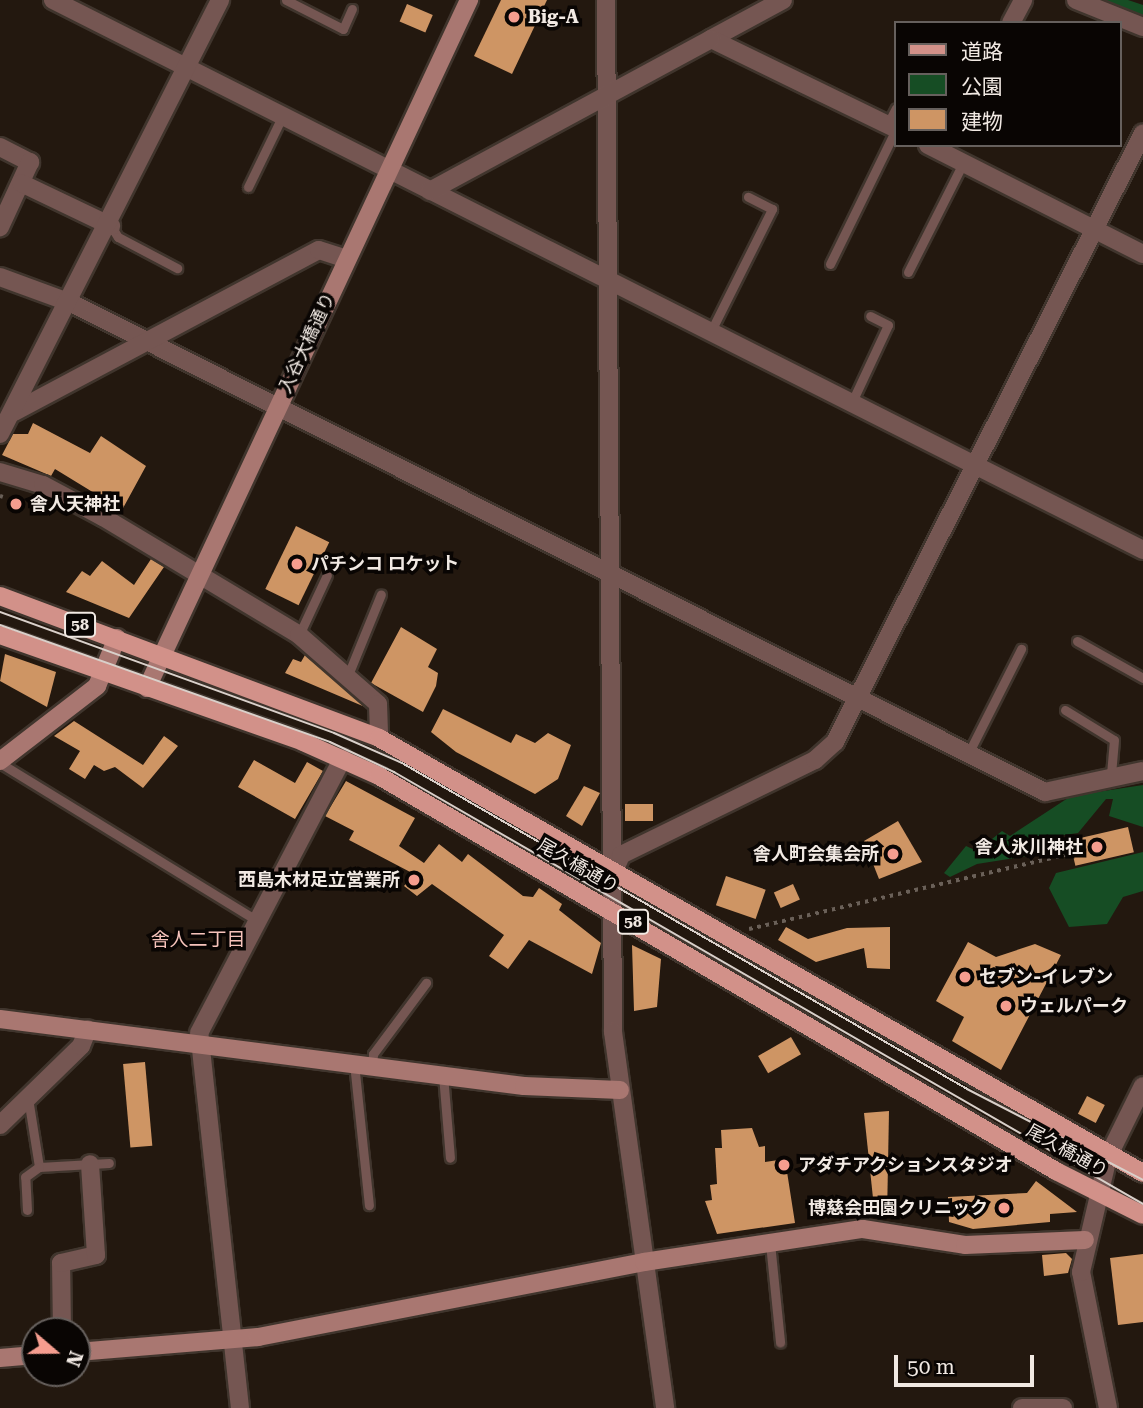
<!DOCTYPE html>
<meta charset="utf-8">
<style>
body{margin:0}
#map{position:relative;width:1143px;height:1408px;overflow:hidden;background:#23180f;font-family:"Roboto Serif","Noto Sans JP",serif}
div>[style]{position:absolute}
.green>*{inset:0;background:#164d24}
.building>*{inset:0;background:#ce9564;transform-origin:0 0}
.path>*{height:3.5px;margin-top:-1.75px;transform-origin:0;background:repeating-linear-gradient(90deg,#6a6058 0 3.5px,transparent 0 8.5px)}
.roads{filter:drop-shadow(2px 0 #40352d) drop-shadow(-2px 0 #40352d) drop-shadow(0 2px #40352d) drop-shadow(0 -2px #40352d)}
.lane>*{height:9px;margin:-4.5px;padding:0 4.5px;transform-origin:4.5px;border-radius:4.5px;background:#755652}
.street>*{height:18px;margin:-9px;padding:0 9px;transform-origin:9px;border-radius:9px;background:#755652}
.secondary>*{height:18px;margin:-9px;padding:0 9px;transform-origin:9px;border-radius:9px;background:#a97771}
.primary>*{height:18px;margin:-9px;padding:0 9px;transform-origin:9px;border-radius:9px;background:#d29189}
.tram>*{height:2px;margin:-1px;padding:0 1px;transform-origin:1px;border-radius:1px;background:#d9d0ca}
.dots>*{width:19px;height:19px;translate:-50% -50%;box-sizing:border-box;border:4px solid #090503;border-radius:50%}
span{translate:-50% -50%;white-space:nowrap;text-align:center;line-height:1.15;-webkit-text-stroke:7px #090503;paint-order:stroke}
.shield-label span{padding:2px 5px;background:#090503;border:2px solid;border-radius:5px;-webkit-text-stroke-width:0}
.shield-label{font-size:16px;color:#f1e9e3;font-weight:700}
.poi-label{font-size:18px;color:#f1e9e3;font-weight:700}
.left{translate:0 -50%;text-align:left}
.right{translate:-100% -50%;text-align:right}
.street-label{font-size:18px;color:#f1e9e3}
.neighbourhood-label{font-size:19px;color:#f6c3bb}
.legend{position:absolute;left:894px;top:21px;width:228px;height:126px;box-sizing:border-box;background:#090503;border:2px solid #66605d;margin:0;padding:9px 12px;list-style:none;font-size:21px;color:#f1e9e3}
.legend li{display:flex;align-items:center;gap:14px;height:35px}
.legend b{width:35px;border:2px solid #66605d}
.north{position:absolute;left:21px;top:1317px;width:70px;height:70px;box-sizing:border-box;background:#090503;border:2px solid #66605d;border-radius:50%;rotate:110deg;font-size:19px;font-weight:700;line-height:28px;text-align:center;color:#f1e9e3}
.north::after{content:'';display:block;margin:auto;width:24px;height:32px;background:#f59d8f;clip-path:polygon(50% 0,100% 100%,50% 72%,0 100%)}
.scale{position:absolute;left:894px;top:1355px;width:140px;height:32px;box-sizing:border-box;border:4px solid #f1e9e3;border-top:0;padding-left:9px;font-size:21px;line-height:24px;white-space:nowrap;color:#f1e9e3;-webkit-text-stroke:5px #090503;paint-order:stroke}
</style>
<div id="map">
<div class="green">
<i style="clip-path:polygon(1087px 0,1128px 0,1143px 5px,1143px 21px)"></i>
<i style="clip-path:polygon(1143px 785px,1143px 827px,1109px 816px,1113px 799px,1106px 799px,1078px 833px,1037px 839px,1027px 856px,977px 864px,950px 877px,944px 873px,966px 846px,977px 851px,1002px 831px,1010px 836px,1071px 796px)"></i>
<i style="clip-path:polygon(1143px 852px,1143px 891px,1123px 897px,1107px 924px,1069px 927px,1049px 888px,1056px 873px)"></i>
</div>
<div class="building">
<i style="clip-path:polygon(501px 0,547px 0,512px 74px,474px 56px)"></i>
<i style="left:407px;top:4px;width:28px;height:19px;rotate:23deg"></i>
<i style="clip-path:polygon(33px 423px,90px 453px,101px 436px,146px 466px,122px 510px,55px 469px,51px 476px,2px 455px,13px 434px,28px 434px)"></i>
<i style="left:296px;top:526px;width:37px;height:70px;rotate:26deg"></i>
<i style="clip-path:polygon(151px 559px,164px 567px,129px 618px,66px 592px,82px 571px,90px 576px,102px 561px,134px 585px)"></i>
<i style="clip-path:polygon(401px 627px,437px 649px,428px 667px,438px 673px,436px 686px,423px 712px,371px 683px)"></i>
<i style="clip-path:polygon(5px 654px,56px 672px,47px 707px,0 681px)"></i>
<i style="clip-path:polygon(305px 655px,365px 707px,285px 673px,293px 659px,301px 662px)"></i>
<i style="clip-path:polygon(443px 709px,511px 743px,516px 734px,535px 743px,548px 733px,571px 745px,558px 779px,535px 794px,456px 752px,431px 732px)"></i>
<i style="clip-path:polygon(74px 721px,143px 765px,164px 736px,178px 746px,143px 788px,115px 767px,104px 771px,94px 765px,85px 779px,69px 769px,80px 751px,54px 736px)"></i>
<i style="clip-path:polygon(254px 760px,295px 783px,307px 762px,323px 771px,295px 819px,238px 787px)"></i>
<i style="clip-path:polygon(346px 781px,415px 818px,399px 846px,424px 863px,439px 844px,462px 862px,468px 854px,523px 896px,533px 897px,539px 888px,562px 904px,559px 910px,601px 943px,592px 974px,529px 940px,508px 969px,489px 956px,504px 935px,432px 884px,417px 896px,404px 886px,414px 874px,349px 840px,354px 831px,325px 816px)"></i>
<i style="clip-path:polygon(584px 786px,600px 793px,582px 826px,566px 816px)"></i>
<i style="left:653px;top:804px;width:17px;height:28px;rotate:90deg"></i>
<i style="clip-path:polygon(898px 821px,922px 862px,879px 879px,864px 841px)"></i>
<i style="left:1128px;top:827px;width:26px;height:60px;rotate:77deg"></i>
<i style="left:726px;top:876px;width:42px;height:31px;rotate:19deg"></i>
<i style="left:793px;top:884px;width:17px;height:21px;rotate:66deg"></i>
<i style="clip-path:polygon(786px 927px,808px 939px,847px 928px,890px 927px,890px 969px,867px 968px,864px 948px,816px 962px,778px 940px)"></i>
<i style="clip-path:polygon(968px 942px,996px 957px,1035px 944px,1061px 955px,1001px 1070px,952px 1041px,964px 1017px,936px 1001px)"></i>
<i style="clip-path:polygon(632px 945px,661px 959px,657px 1007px,634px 1011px)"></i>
<i style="left:791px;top:1037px;width:20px;height:38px;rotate:60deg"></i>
<i style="left:145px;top:1062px;width:84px;height:22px;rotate:85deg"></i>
<i style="left:1087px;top:1096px;width:20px;height:20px;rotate:27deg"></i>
<i style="clip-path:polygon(889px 1111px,887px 1217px,875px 1217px,864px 1113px)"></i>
<i style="clip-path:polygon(752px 1128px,759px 1147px,765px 1146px,765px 1162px,785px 1159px,795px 1223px,717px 1234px,705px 1201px,712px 1200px,710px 1185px,717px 1184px,715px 1148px,722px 1148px,721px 1130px)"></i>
<i style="clip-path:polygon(1036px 1181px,1077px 1212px,1050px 1214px,1050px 1222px,973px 1229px,949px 1222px,948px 1197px,1027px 1193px)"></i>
<i style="clip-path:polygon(1066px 1253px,1072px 1259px,1068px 1273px,1044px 1276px,1042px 1255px)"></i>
<i style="clip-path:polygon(1143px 1254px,1143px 1322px,1118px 1325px,1110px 1258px)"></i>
</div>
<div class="path">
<i style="left:0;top:496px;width:3px;rotate:18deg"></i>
<i style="left:749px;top:929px;width:325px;rotate:-13.2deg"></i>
</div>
<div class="roads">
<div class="lane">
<i style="left:286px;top:0;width:64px;rotate:27deg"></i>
<i style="left:343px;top:29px;width:22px;rotate:-66deg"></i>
<i style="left:887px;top:125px;width:19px;rotate:-62deg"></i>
<i style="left:248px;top:187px;width:78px;rotate:-64.1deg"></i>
<i style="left:111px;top:226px;width:13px;rotate:58deg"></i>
<i style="left:118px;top:237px;width:67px;rotate:27.7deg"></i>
<i style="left:830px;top:264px;width:150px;rotate:-63.9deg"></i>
<i style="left:908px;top:272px;width:122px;rotate:-63.2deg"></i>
<i style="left:710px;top:333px;width:139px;rotate:-63.4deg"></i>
<i style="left:772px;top:209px;width:27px;rotate:-153deg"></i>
<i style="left:851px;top:404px;width:87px;rotate:-64.9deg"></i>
<i style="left:888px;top:325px;width:20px;rotate:-153deg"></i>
<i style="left:299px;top:635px;width:66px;rotate:-65deg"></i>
<i style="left:1077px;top:641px;width:76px;rotate:29.3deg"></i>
<i style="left:348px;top:675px;width:87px;rotate:-67.8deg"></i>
<i style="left:1065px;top:710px;width:57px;rotate:31.5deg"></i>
<i style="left:1114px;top:740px;width:36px;rotate:95deg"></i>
<i style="left:968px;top:754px;width:118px;rotate:-63.2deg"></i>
<i style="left:0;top:763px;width:300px;rotate:31.5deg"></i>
<i style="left:354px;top:1063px;width:143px;rotate:84deg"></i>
<i style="left:372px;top:1066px;width:12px;rotate:-85deg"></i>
<i style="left:373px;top:1054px;width:89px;rotate:-53.3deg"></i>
<i style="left:443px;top:1075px;width:83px;rotate:85.2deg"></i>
<i style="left:28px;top:1098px;width:70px;rotate:80.9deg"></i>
<i style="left:39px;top:1167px;width:70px;rotate:-3.3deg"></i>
<i style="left:27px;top:1210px;width:33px;rotate:-93deg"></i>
<i style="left:25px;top:1177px;width:17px;rotate:-36deg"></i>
<i style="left:770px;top:1243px;width:100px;rotate:84.2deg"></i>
</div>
<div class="street">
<i style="left:53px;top:0;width:1221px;rotate:26.77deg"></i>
<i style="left:606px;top:0;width:1032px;rotate:89.61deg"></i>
<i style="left:613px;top:1032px;width:380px;rotate:82.1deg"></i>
<i style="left:783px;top:0;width:82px;rotate:151.6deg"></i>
<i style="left:711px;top:39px;width:206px;rotate:25.9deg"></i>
<i style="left:1076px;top:0;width:72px;rotate:21.9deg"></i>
<i style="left:1011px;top:23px;width:26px;rotate:-62deg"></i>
<i style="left:928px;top:145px;width:241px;rotate:26.9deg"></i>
<i style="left:0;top:147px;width:34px;rotate:27deg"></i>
<i style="left:30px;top:162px;width:72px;rotate:114.8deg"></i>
<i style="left:21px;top:183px;width:100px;rotate:25.5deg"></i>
<i style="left:430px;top:191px;width:319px;rotate:-28.4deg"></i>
<i style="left:0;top:277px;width:76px;rotate:20.1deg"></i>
<i style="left:71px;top:303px;width:1090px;rotate:26.66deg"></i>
<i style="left:1045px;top:792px;width:100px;rotate:-12.1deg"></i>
<i style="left:14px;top:412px;width:345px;rotate:-28deg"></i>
<i style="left:319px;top:250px;width:28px;rotate:18deg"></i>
<i style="left:0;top:434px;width:487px;rotate:-63.1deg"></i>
<i style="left:0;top:472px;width:45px;rotate:16.8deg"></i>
<i style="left:43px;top:485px;width:68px;rotate:28.1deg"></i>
<i style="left:103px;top:517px;width:229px;rotate:31deg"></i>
<i style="left:299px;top:635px;width:105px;rotate:41.1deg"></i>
<i style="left:378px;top:704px;width:34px;rotate:88deg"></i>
<i style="left:614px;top:871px;width:17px;rotate:-66deg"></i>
<i style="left:621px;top:855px;width:216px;rotate:-26.1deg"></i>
<i style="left:815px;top:760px;width:27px;rotate:-42deg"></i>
<i style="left:835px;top:742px;width:682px;rotate:-63.17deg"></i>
<i style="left:0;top:1125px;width:113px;rotate:-44.3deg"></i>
<i style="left:81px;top:1046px;width:18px;rotate:-68deg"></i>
<i style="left:62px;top:1331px;width:68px;rotate:-90.8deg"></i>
<i style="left:61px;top:1263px;width:36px;rotate:-13deg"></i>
<i style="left:96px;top:1255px;width:91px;rotate:-93.8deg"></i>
<i style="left:240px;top:1408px;width:377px;rotate:-96.2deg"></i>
<i style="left:199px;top:1033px;width:310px;rotate:-62.4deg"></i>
<i style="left:1022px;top:1408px;width:41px"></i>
<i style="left:1108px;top:1408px;width:139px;rotate:-101.2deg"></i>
<i style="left:1081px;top:1272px;width:118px;rotate:-76.8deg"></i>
<i style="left:1108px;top:1157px;width:79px;rotate:-63.8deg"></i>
</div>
<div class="secondary">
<i style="left:147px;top:688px;width:760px;rotate:-64.92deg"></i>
<i style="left:0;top:761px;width:123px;rotate:-37.7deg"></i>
<i style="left:97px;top:686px;width:52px;rotate:-67.4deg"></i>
<i style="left:0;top:1019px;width:528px;rotate:7.29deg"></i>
<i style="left:524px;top:1086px;width:96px;rotate:2.4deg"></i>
<i style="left:77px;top:1352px;width:182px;rotate:-4.7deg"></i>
<i style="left:258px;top:1337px;width:393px;rotate:-11deg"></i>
<i style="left:644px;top:1262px;width:221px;rotate:-8.6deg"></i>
<i style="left:863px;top:1229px;width:103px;rotate:8.9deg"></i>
<i style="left:965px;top:1245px;width:120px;rotate:-2.4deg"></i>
<i style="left:0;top:1358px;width:35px;rotate:-5deg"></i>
</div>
<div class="primary">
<i style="left:0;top:596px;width:405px;rotate:20.5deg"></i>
<i style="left:379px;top:738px;width:879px;rotate:29.66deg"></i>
<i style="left:0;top:635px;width:321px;rotate:19.4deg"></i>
<i style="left:303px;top:742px;width:83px;rotate:24.1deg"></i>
<i style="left:379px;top:776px;width:784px;rotate:30.26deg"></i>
<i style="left:1056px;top:1171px;width:97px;rotate:26.8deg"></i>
</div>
</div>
<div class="tram">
<i style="left:0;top:612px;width:355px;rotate:19.9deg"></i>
<i style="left:334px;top:733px;width:74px;rotate:23.8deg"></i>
<i style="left:402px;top:763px;width:652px;rotate:29.98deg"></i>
<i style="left:967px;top:1089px;width:198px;rotate:27.3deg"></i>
<i style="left:0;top:625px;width:350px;rotate:19.5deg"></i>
<i style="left:330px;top:742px;width:71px;rotate:25.1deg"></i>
<i style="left:394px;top:772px;width:865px;rotate:29.98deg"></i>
</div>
<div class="dots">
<i style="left:514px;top:17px;background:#f59d8f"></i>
<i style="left:16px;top:504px;background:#f59d8f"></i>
<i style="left:297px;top:564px;background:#f59d8f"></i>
<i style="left:1097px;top:847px;background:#f59d8f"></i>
<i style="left:893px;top:854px;background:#f59d8f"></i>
<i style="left:414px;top:880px;background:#f59d8f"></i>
<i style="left:965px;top:977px;background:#f59d8f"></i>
<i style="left:1006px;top:1006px;background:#f59d8f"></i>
<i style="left:784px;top:1165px;background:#f59d8f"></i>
<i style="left:1004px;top:1208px;background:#f59d8f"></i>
</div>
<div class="shield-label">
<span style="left:80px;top:625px">58</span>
<span style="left:633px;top:922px">58</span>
</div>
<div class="poi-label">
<span class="left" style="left:528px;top:17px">Big-A</span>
<span class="left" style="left:30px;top:504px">舎人天神社</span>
<span class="left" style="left:311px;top:564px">パチンコ ロケット</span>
<span class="right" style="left:1083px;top:847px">舎人氷川神社</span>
<span class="right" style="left:879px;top:854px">舎人町会集会所</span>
<span class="right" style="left:400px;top:880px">西島木材足立営業所</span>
<span class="left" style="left:979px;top:977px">セブン-イレブン</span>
<span class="left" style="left:1020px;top:1006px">ウェルパーク</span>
<span class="left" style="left:798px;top:1165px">アダチアクションスタジオ</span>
<span class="right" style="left:988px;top:1208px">博慈会田園クリニック</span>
</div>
<div class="street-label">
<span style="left:307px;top:343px;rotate:-65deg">入谷大橋通り</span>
<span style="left:578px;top:866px;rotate:30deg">尾久橋通り</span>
<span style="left:1067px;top:1151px;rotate:29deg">尾久橋通り</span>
</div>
<div class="neighbourhood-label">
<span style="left:198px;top:940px">舎人二丁目</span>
</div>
<ul class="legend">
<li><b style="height:9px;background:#d29189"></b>道路</li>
<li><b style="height:19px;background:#164d24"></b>公園</li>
<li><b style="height:19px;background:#ce9564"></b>建物</li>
</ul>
<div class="north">N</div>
<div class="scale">50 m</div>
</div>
